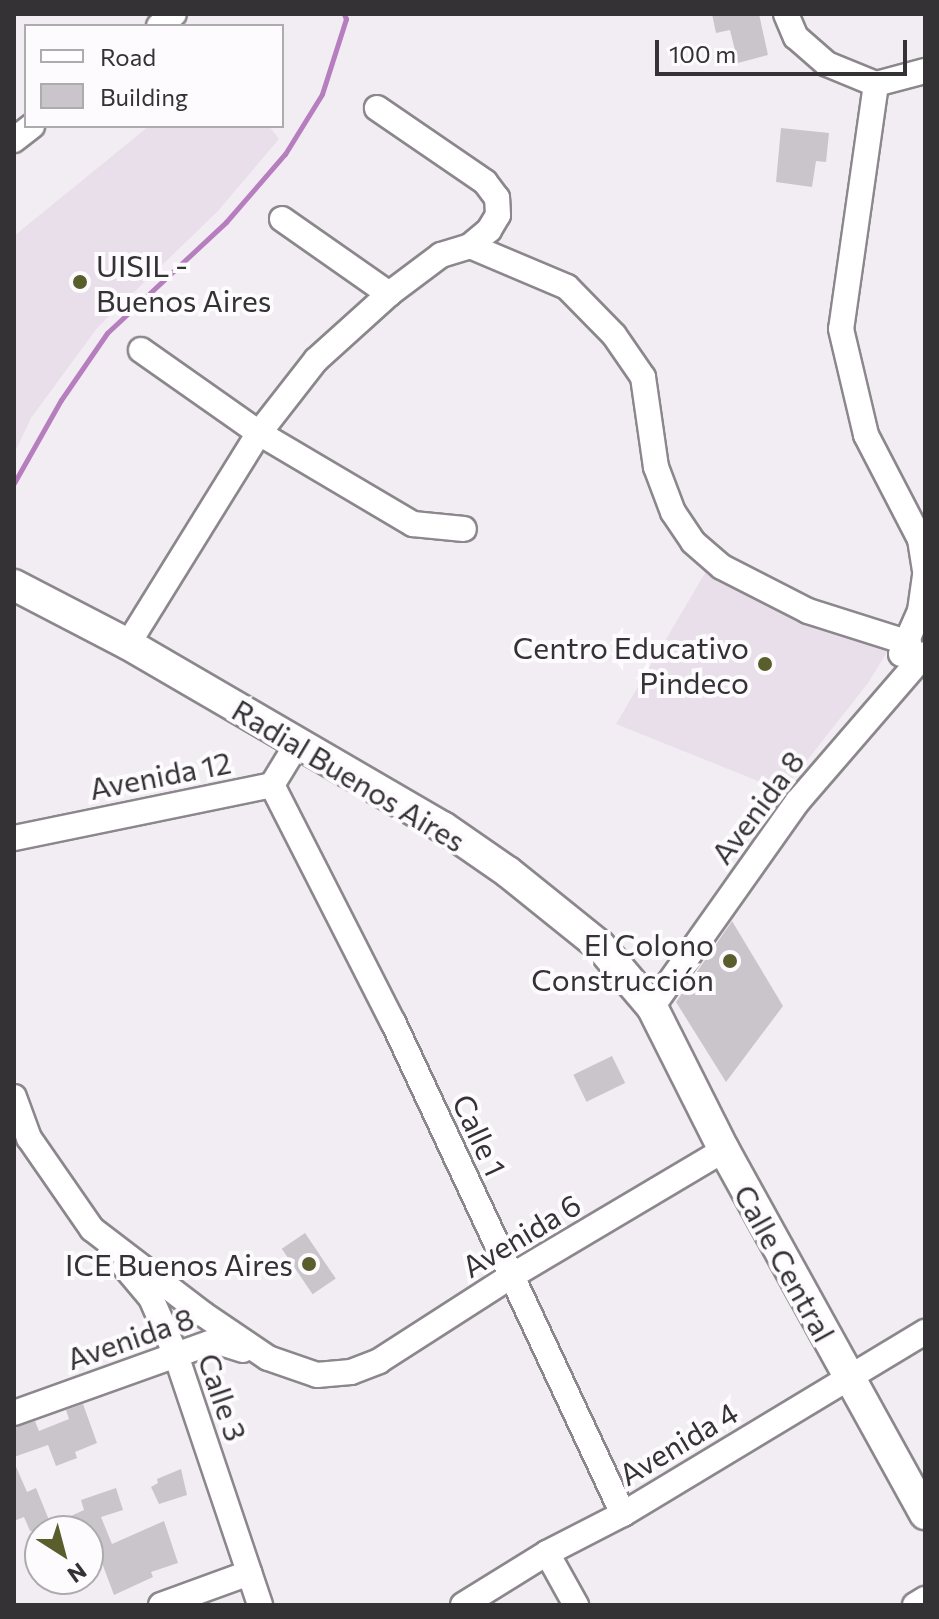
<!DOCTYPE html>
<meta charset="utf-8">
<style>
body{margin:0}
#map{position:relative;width:939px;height:1619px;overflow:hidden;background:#f2edf3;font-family:Commissioner,sans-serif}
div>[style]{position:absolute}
.built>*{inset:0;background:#e9dfea}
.stream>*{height:5px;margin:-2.5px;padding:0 2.5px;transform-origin:2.5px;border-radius:2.5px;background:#b77ebf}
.building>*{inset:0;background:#cac5cb;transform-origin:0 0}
.roads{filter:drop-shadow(2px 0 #8c878c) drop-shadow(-2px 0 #8c878c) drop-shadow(0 2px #8c878c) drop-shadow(0 -2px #8c878c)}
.minor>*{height:24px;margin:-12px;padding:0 12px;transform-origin:12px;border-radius:12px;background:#fff}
.major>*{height:30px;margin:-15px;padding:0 15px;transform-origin:15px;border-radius:15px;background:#fff}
.dots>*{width:22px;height:22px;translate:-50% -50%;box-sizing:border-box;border:4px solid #fefbff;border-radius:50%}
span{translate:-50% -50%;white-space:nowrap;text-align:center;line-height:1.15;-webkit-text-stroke:8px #fefbff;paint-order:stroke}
.poi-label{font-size:30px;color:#343234}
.left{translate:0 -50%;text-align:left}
.right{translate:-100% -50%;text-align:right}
.street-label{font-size:30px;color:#343234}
.frame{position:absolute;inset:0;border:16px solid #343234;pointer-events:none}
.legend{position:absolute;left:24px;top:24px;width:260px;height:104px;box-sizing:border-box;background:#fefbff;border:2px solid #adabae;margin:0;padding:10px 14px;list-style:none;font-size:24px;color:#343234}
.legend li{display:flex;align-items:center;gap:16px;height:40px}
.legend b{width:40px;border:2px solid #adabae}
.north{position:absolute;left:24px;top:1515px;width:80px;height:80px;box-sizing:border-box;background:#fefbff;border:2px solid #adabae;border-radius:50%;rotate:144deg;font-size:22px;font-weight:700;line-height:32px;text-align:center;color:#343234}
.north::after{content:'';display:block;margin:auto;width:28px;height:36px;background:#5a5e2c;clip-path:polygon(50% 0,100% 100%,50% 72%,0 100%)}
.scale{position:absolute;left:655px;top:40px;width:252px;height:36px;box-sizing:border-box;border:4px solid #343234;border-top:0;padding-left:10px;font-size:24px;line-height:28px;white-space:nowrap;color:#343234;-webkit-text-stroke:6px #fefbff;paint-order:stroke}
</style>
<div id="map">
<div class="built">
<i style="clip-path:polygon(149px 126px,269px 126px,279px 139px,218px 211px,98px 327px,31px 418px,14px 454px,14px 236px)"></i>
<i style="clip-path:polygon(705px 573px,805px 620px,891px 646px,868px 683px,783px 791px,616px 724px)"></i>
</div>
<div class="stream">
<i style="left:14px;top:483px;width:95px;rotate:-60.5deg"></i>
<i style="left:61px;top:400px;width:81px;rotate:-55.5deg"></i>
<i style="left:107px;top:333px;width:163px;rotate:-43deg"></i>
<i style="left:226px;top:222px;width:90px;rotate:-49.1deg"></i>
<i style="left:285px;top:154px;width:70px;rotate:-58.3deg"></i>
<i style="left:322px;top:94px;width:79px;rotate:-72.3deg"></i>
<i style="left:346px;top:19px;width:5px;rotate:-112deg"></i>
</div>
<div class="building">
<i style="clip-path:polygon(712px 14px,759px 14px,768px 55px,738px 63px,730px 30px,716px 33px)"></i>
<i style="clip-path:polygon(781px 128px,829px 133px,826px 162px,816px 161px,812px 187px,776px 182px)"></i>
<i style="clip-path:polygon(732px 921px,783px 1006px,726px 1082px,676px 1002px)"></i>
<i style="left:612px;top:1056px;width:30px;height:43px;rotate:64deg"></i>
<i style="left:305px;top:1233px;width:55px;height:28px;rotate:56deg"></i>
<i style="clip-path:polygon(83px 1404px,97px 1443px,75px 1452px,77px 1458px,56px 1466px,48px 1445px,14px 1457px,14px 1428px,35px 1421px,39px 1431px,69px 1419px,66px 1410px)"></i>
<i style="clip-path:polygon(14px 1462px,27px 1492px,36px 1488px,51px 1525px,84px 1510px,81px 1500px,116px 1488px,123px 1510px,101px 1517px,112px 1544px,164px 1521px,178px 1563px,151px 1572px,153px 1577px,114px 1595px,90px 1531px,30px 1531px,24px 1517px,14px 1521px)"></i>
<i style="clip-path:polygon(181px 1469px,187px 1495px,159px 1504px,151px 1487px,158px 1483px,157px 1479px)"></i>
</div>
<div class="roads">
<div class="minor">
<i style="left:786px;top:14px;width:25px;rotate:67deg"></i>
<i style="left:796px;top:37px;width:41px;rotate:41.1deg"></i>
<i style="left:827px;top:64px;width:53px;rotate:22.2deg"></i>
<i style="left:876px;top:84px;width:51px;rotate:-14.9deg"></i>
<i style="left:159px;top:26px;width:19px;rotate:-39deg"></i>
<i style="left:876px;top:84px;width:247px;rotate:98.1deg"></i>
<i style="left:841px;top:329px;width:109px;rotate:76.7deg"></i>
<i style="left:866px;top:435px;width:117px;rotate:62.6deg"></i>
<i style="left:920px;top:539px;width:32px;rotate:81deg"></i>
<i style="left:14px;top:140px;width:23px;rotate:-38deg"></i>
<i style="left:282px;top:219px;width:131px;rotate:35deg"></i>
<i style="left:470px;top:246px;width:105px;rotate:22.9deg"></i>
<i style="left:567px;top:287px;width:67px;rotate:45.6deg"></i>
<i style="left:614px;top:335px;width:51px;rotate:55.4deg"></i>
<i style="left:643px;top:377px;width:91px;rotate:81.8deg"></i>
<i style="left:656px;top:467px;width:48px;rotate:69.3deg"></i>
<i style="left:673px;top:512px;width:36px;rotate:56deg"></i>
<i style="left:693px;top:542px;width:38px;rotate:41deg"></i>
<i style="left:722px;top:567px;width:97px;rotate:27.1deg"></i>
<i style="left:808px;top:611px;width:106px;rotate:17.6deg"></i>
<i style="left:141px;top:350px;width:144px;rotate:35.1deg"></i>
<i style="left:259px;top:433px;width:179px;rotate:30.6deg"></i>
<i style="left:413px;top:524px;width:51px;rotate:5.6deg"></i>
<i style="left:128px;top:644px;width:248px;rotate:-58.2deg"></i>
<i style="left:259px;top:433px;width:93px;rotate:-52deg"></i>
<i style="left:316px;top:360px;width:98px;rotate:-42.1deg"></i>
<i style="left:389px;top:294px;width:65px;rotate:-36.9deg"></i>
<i style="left:441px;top:255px;width:30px;rotate:-17deg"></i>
<i style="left:470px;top:246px;width:25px;rotate:-40deg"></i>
<i style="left:489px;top:230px;width:17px;rotate:-59deg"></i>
<i style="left:498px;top:215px;width:17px;rotate:-93deg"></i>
<i style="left:497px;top:198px;width:20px;rotate:-127deg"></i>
<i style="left:485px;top:182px;width:131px;rotate:-145.6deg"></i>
<i style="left:901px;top:654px;width:47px;rotate:-66.2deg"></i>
<i style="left:920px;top:611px;width:37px;rotate:-82deg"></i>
<i style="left:272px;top:785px;width:266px;rotate:63deg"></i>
<i style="left:393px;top:1022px;width:543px;rotate:64.94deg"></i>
<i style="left:14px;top:838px;width:263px;rotate:-11.6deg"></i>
<i style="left:272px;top:785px;width:48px;rotate:-58.6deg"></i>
<i style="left:652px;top:1007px;width:252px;rotate:-54.7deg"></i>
<i style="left:798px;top:801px;width:194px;rotate:-49.2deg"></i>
<i style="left:14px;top:1097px;width:44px;rotate:69.9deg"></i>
<i style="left:29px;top:1138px;width:111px;rotate:55.3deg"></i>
<i style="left:92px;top:1229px;width:140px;rotate:37.4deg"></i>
<i style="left:203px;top:1314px;width:78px;rotate:34.1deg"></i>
<i style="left:268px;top:1358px;width:52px;rotate:19.1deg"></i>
<i style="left:317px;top:1375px;width:34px;rotate:-5deg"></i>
<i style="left:351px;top:1372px;width:30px;rotate:-21deg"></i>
<i style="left:379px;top:1361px;width:156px;rotate:-32.7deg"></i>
<i style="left:510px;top:1277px;width:249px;rotate:-30.7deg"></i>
<i style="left:125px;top:1267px;width:40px;rotate:50deg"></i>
<i style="left:151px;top:1298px;width:62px;rotate:66.3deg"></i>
<i style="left:176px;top:1355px;width:264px;rotate:71.4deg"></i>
<i style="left:14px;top:1413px;width:214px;rotate:-19.7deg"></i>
<i style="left:215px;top:1341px;width:29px;rotate:18deg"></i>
<i style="left:547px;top:1553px;width:60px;rotate:60.9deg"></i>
<i style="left:161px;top:1605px;width:94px;rotate:-20deg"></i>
<i style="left:463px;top:1605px;width:99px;rotate:-31.8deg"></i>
<i style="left:547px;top:1553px;width:85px;rotate:-27.2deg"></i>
<i style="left:623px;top:1514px;width:353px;rotate:-31.1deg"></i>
<i style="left:915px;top:1605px;width:12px;rotate:-31deg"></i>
</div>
<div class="major">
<i style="left:14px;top:585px;width:128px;rotate:27.4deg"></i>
<i style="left:128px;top:644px;width:364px;rotate:30.2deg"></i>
<i style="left:443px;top:827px;width:79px;rotate:34.7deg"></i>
<i style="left:508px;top:872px;width:118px;rotate:38.8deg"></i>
<i style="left:600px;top:946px;width:80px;rotate:49.6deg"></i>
<i style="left:652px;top:1007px;width:160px;rotate:63.3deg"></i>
<i style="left:724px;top:1150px;width:416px;rotate:61.1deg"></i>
</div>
</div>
<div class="dots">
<i style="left:80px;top:282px;background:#5a5e2c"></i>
<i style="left:765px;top:664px;background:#5a5e2c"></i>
<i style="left:730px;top:961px;background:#5a5e2c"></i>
<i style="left:309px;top:1264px;background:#5a5e2c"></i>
</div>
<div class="poi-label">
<span class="left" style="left:96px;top:282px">UISIL -<br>Buenos Aires</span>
<span class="right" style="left:749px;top:664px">Centro Educativo<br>Pindeco</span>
<span class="right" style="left:714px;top:961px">El Colono<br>Construcción</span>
<span class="right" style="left:293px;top:1264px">ICE Buenos Aires</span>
</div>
<div class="street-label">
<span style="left:160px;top:775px;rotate:-11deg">Avenida 12</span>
<span style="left:349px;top:775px;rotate:31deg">Radial Buenos Aires</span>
<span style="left:757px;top:807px;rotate:-53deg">Avenida 8</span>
<span style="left:480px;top:1135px;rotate:65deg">Calle 1</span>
<span style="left:521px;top:1235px;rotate:-31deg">Avenida 6</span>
<span style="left:785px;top:1263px;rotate:61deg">Calle Central</span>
<span style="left:130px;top:1338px;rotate:-19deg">Avenida 8</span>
<span style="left:223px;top:1397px;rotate:71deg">Calle 3</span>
<span style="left:678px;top:1443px;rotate:-31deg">Avenida 4</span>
</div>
<div class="frame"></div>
<ul class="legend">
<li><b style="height:10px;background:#fff"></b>Road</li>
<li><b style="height:22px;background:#cac5cb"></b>Building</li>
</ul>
<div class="north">N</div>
<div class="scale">100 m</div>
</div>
